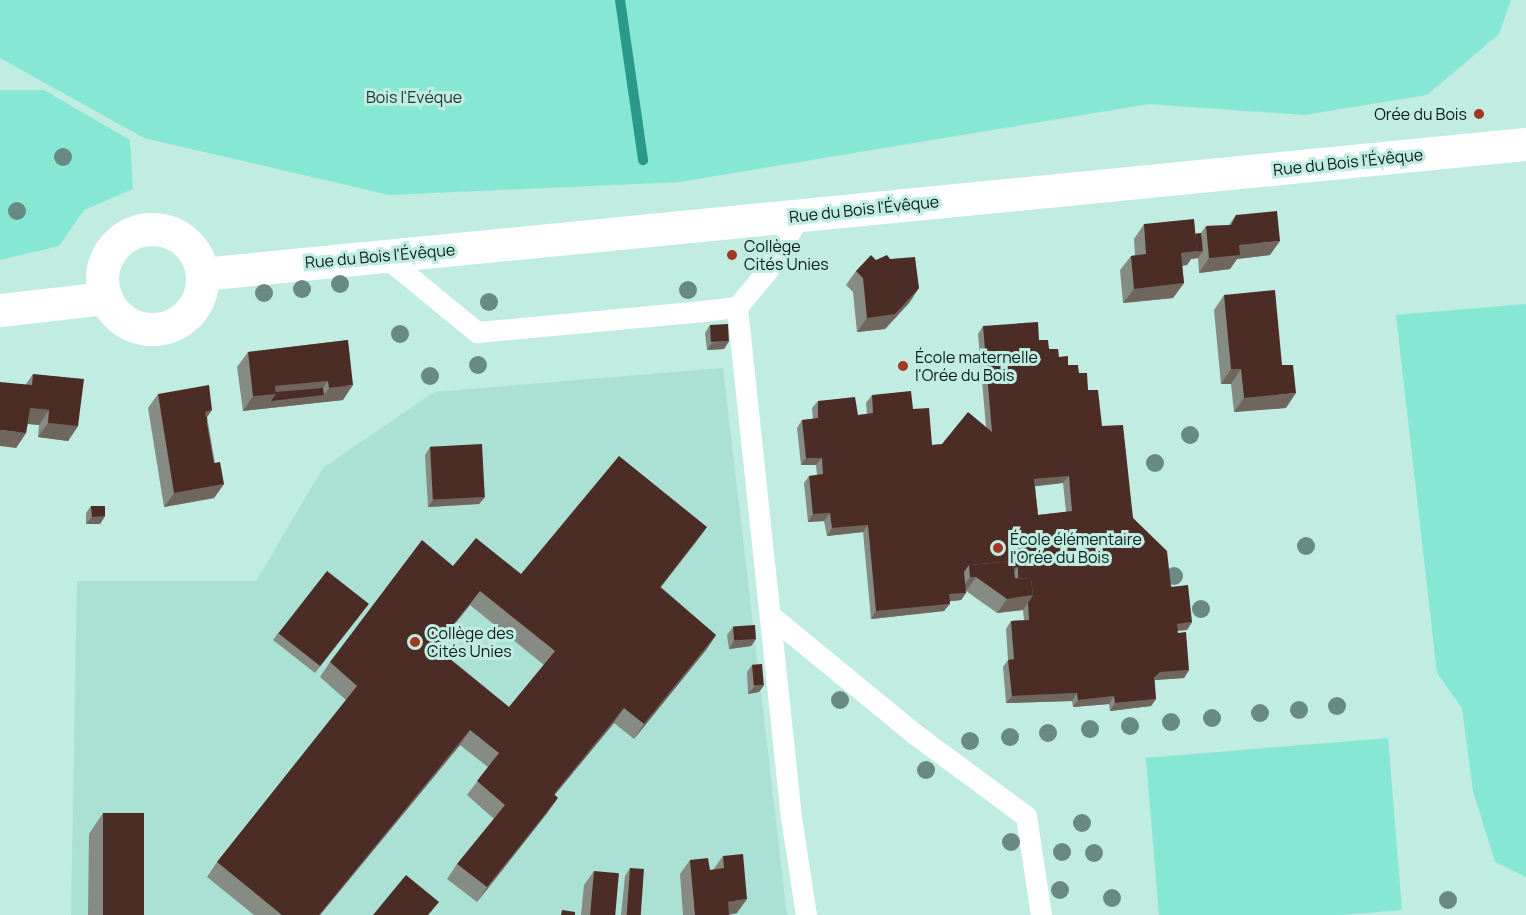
<!DOCTYPE html>
<meta charset="utf-8">
<style>
body{margin:0}
#map{position:relative;width:1526px;height:915px;overflow:hidden;background:#c0ece2;font-family:Manrope,sans-serif}
div>[style]{position:absolute}
.built>*{inset:0;background:#abe0d5}
.green>*{inset:0;background:#85e7d4}
.stream>*{height:10px;margin:-5px;padding:0 5px;transform-origin:5px;border-radius:5px;background:#2a9988}
.service>*{height:21px;margin:-10.5px;padding:0 10.5px;transform-origin:10.5px;border-radius:10.5px;background:#fff}
.tertiary>*{height:33px;margin:-16.5px;padding:0 16.5px;transform-origin:16.5px;border-radius:16.5px;background:#fff}
.tertiary>.ring{margin:-16.5px;padding:0;box-sizing:content-box;background:none;border:33px solid #fff;border-radius:50%}
.trees>*{width:18px;height:18px;margin:-9px;border-radius:50%;background:#698a82}
.wall>*{inset:0;background:#868c84}
.shaded-wall>*{inset:0;background:#6f665e}
.building>*{inset:0;background:#4c2d26;transform-origin:0 0}
.dots>*{width:16px;height:16px;translate:-50% -50%;box-sizing:border-box;border:3px solid #c0ece2;border-radius:50%}
span{translate:-50% -50%;white-space:nowrap;text-align:center;line-height:1.15;-webkit-text-stroke:6px #c0ece2;paint-order:stroke}
.park-label{font-size:16px;color:#213934}
.poi-label{font-size:16px;color:#0a1b18}
.right{translate:-100% -50%;text-align:right}
.left{translate:0 -50%;text-align:left}
.street-label{font-size:16px;color:#0a1b18}
</style>
<div id="map">
<div class="built">
<i style="clip-path:polygon(723px 368px,787px 915px,71px 915px,77px 581px,256px 581px,323px 468px,434px 392px)"></i>
</div>
<div class="green">
<i style="clip-path:polygon(0 0,1511px 0,1499px 34px,1427px 95px,1304px 115px,1149px 104px,680px 182px,389px 195px,144px 138px,0 58px)"></i>
<i style="clip-path:polygon(0 90px,44px 90px,130px 140px,133px 189px,84px 210px,59px 246px,0 260px)"></i>
<i style="clip-path:polygon(1526px 304px,1526px 877px,1495px 862px,1473px 791px,1462px 708px,1437px 673px,1396px 315px)"></i>
<i style="clip-path:polygon(1388px 738px,1402px 910px,1341px 915px,1159px 915px,1146px 758px)"></i>
</div>
<div class="stream">
<i style="left:620px;top:0;width:162px;rotate:81.8deg"></i>
</div>
<div class="service">
<i style="left:383px;top:255px;width:122px;rotate:39.3deg"></i>
<i style="left:477px;top:332px;width:227px;rotate:-5.3deg"></i>
<i style="left:703px;top:311px;width:34px;rotate:-7deg"></i>
<i style="left:737px;top:307px;width:47px;rotate:-50.2deg"></i>
<i style="left:767px;top:271px;width:65px;rotate:-59.5deg"></i>
<i style="left:737px;top:307px;width:513px;rotate:83.96deg"></i>
<i style="left:791px;top:817px;width:99px;rotate:81.3deg"></i>
<i style="left:772px;top:617px;width:186px;rotate:39.3deg"></i>
<i style="left:916px;top:735px;width:137px;rotate:36.4deg"></i>
<i style="left:1026px;top:816px;width:100px;rotate:81.4deg"></i>
</div>
<div class="tertiary">
<i class="ring" style="left:102px;top:229px;width:67px;height:67px"></i>
<i style="left:202px;top:274px;width:1330px;rotate:-5.61deg"></i>
<i style="left:0;top:310px;width:107px;rotate:-6.5deg"></i>
</div>
<div class="trees">
<i style="left:63px;top:157px"></i>
<i style="left:17px;top:211px"></i>
<i style="left:340px;top:284px"></i>
<i style="left:302px;top:289px"></i>
<i style="left:688px;top:290px"></i>
<i style="left:264px;top:293px"></i>
<i style="left:489px;top:302px"></i>
<i style="left:400px;top:334px"></i>
<i style="left:478px;top:365px"></i>
<i style="left:430px;top:376px"></i>
<i style="left:1190px;top:435px"></i>
<i style="left:1155px;top:463px"></i>
<i style="left:1306px;top:546px"></i>
<i style="left:1174px;top:576px"></i>
<i style="left:1201px;top:609px"></i>
<i style="left:840px;top:700px"></i>
<i style="left:1337px;top:706px"></i>
<i style="left:1299px;top:710px"></i>
<i style="left:1260px;top:713px"></i>
<i style="left:1212px;top:718px"></i>
<i style="left:1171px;top:722px"></i>
<i style="left:1130px;top:726px"></i>
<i style="left:1090px;top:729px"></i>
<i style="left:1048px;top:733px"></i>
<i style="left:1010px;top:737px"></i>
<i style="left:970px;top:741px"></i>
<i style="left:926px;top:770px"></i>
<i style="left:1082px;top:823px"></i>
<i style="left:1011px;top:842px"></i>
<i style="left:1062px;top:852px"></i>
<i style="left:1094px;top:853px"></i>
<i style="left:1060px;top:890px"></i>
<i style="left:1112px;top:898px"></i>
<i style="left:1448px;top:900px"></i>
</div>
<div class="wall">
<i style="clip-path:polygon(1236px 215px,1270px 255px,1237px 259px,1230px 269px,1199px 273px,1198px 258px,1191px 259px,1187px 265px,1182px 266px,1184px 283px,1173px 298px,1123px 303px,1120px 270px,1131px 256px,1135px 255px,1134px 239px,1144px 224px,1195px 234px,1201px 233px,1206px 226px,1229px 225px)"></i>
<i style="clip-path:polygon(890px 259px,919px 288px,909px 303px,885px 329px,857px 332px,853px 292px,846px 285px,856px 271px,876px 260px)"></i>
<i style="clip-path:polygon(1224px 295px,1286px 408px,1234px 412px,1231px 384px,1221px 384px,1214px 310px)"></i>
<i style="clip-path:polygon(710px 325px,729px 341px,724px 349px,707px 350px,705px 333px)"></i>
<i style="clip-path:polygon(evenodd,983px 326px,1039px 340px,1049px 349px,1059px 357px,1068px 365px,1079px 373px,1088px 390px,1102px 426px,1133px 518px,1192px 622px,1187px 630px,1177px 631px,1189px 670px,1184px 678px,1155px 680px,1156px 699px,1151px 706px,1110px 711px,1109px 704px,1073px 707px,1072px 701px,1006px 703px,1003px 667px,1008px 660px,1006px 629px,1011px 621px,1024px 620px,1023px 610px,997px 613px,966px 591px,966px 593px,961px 600px,949px 601px,944px 611px,871px 619px,863px 532px,827px 536px,824px 521px,808px 522px,804px 483px,809px 476px,817px 475px,816px 465px,801px 465px,797px 428px,802px 420px,813px 419px,812px 408px,818px 401px,858px 415px,867px 414px,866px 403px,872px 395px,913px 409px,932px 445px,942px 444px,986px 427px,978px 334px,983px 326px,1063px 483px,1066px 512px,1038px 515px,1035px 486px,1063px 483px)"></i>
<i style="clip-path:polygon(348px 340px,343px 400px,243px 411px,237px 367px,248px 352px)"></i>
<i style="clip-path:polygon(33px 374px,78px 426px,68px 441px,38px 437px,39px 425px,28px 424px,26px 433px,16px 448px,26px 384px)"></i>
<i style="clip-path:polygon(158px 394px,212px 410px,207px 417px,215px 463px,224px 484px,214px 498px,164px 507px,148px 408px)"></i>
<i style="clip-path:polygon(430px 447px,485px 497px,479px 504px,428px 507px,425px 455px)"></i>
<i style="clip-path:polygon(91px 506px,105px 516px,100px 524px,86px 524px,86px 513px)"></i>
<i style="clip-path:polygon(evenodd,707px 527px,661px 587px,716px 635px,706px 650px,634px 739px,614px 723px,555px 794px,548px 812px,477px 902px,447px 879px,457px 864px,494px 819px,467px 795px,488px 767px,460px 745px,320px 915px,254px 915px,207px 877px,217px 862px,346px 700px,320px 677px,330px 662px,453px 566px,521px 574px,707px 527px,470px 605px,544px 665px,509px 707px,436px 647px,470px 605px)"></i>
<i style="clip-path:polygon(369px 604px,315px 673px,273px 640px,278px 633px)"></i>
<i style="clip-path:polygon(733px 627px,756px 639px,751px 646px,729px 649px,727px 635px)"></i>
<i style="clip-path:polygon(752px 665px,764px 685px,759px 692px,748px 694px,747px 672px)"></i>
<i style="clip-path:polygon(103px 813px,144px 915px,88px 915px,89px 834px)"></i>
<i style="clip-path:polygon(723px 856px,737px 913px,729px 915px,683px 915px,680px 874px,690px 860px,710px 870px,713px 870px)"></i>
<i style="clip-path:polygon(630px 868px,639px 915px,621px 915px,625px 876px)"></i>
<i style="clip-path:polygon(594px 871px,615px 915px,581px 915px,584px 885px)"></i>
</div>
<div class="shaded-wall">
<i style="clip-path:polygon(1280px 241px,1270px 255px,1237px 259px,1230px 269px,1199px 273px,1209px 258px,1239px 245px)"></i>
<i style="clip-path:polygon(1197px 251px,1203px 251px,1198px 258px,1191px 259px,1187px 265px,1171px 267px,1181px 253px)"></i>
<i style="clip-path:polygon(1184px 283px,1173px 298px,1123px 303px,1134px 289px)"></i>
<i style="clip-path:polygon(919px 288px,909px 303px,885px 329px,857px 332px,867px 318px)"></i>
<i style="clip-path:polygon(729px 341px,724px 349px,707px 350px,712px 343px)"></i>
<i style="clip-path:polygon(1231px 369px,1241px 369px,1231px 384px,1221px 384px)"></i>
<i style="clip-path:polygon(328px 381px,318px 395px,324px 395px,329px 388px,353px 385px,343px 400px,243px 411px,253px 396px,275px 386px)"></i>
<i style="clip-path:polygon(1296px 393px,1286px 408px,1234px 412px,1244px 398px)"></i>
<i style="clip-path:polygon(30px 408px,49px 410px,39px 425px,19px 423px)"></i>
<i style="clip-path:polygon(212px 410px,202px 424px,205px 412px)"></i>
<i style="clip-path:polygon(48px 423px,78px 426px,68px 441px,38px 437px)"></i>
<i style="clip-path:polygon(0 430px,26px 433px,16px 448px,0 446px)"></i>
<i style="clip-path:polygon(806px 458px,822px 458px,816px 465px,801px 465px)"></i>
<i style="clip-path:polygon(1069px 476px,1063px 483px,1029px 487px,1034px 479px)"></i>
<i style="clip-path:polygon(224px 484px,214px 498px,164px 507px,174px 493px)"></i>
<i style="clip-path:polygon(485px 497px,479px 504px,428px 507px,433px 500px)"></i>
<i style="clip-path:polygon(830px 513px,824px 521px,808px 522px,813px 514px)"></i>
<i style="clip-path:polygon(105px 516px,100px 524px,86px 524px,92px 517px)"></i>
<i style="clip-path:polygon(868px 525px,863px 532px,827px 536px,832px 528px)"></i>
<i style="clip-path:polygon(707px 527px,696px 542px,650px 601px,660px 587px)"></i>
<i style="clip-path:polygon(1018px 567px,1012px 575px,976px 577px,966px 591px,960px 591px,970px 577px)"></i>
<i style="clip-path:polygon(480px 591px,470px 605px,425px 661px,435px 647px)"></i>
<i style="clip-path:polygon(966px 593px,961px 600px,944px 602px,949px 594px)"></i>
<i style="clip-path:polygon(1033px 595px,1023px 610px,997px 613px,1007px 599px)"></i>
<i style="clip-path:polygon(950px 604px,944px 611px,871px 619px,876px 611px)"></i>
<i style="clip-path:polygon(1192px 622px,1187px 630px,1171px 631px,1177px 624px)"></i>
<i style="clip-path:polygon(716px 635px,706px 650px,634px 739px,644px 724px)"></i>
<i style="clip-path:polygon(756px 639px,751px 646px,729px 649px,734px 641px)"></i>
<i style="clip-path:polygon(1189px 670px,1184px 678px,1155px 680px,1149px 686px,1160px 672px)"></i>
<i style="clip-path:polygon(764px 685px,759px 692px,748px 694px,754px 687px)"></i>
<i style="clip-path:polygon(1077px 693px,1072px 701px,1006px 703px,1012px 696px)"></i>
<i style="clip-path:polygon(1114px 696px,1109px 704px,1073px 707px,1078px 700px)"></i>
<i style="clip-path:polygon(1156px 699px,1151px 706px,1110px 711px,1115px 703px)"></i>
<i style="clip-path:polygon(624px 708px,614px 723px,544px 808px,554px 794px)"></i>
<i style="clip-path:polygon(470px 730px,460px 745px,320px 915px,319px 915px)"></i>
<i style="clip-path:polygon(558px 798px,548px 812px,477px 902px,487px 887px)"></i>
<i style="clip-path:polygon(747px 899px,737px 913px,727px 915px,728px 902px)"></i>
</div>
<div class="building">
<i style="clip-path:polygon(1277px 211px,1280px 241px,1239px 245px,1240px 255px,1209px 258px,1206px 226px,1231px 225px,1236px 215px)"></i>
<i style="clip-path:polygon(1194px 219px,1197px 251px,1181px 253px,1184px 283px,1134px 289px,1131px 256px,1146px 254px,1144px 224px)"></i>
<i style="left:1201px;top:233px;width:18px;height:6px;rotate:84deg"></i>
<i style="clip-path:polygon(871px 255px,876px 260px,887px 255px,890px 259px,915px 257px,919px 288px,895px 314px,867px 318px,863px 278px,856px 271px)"></i>
<i style="clip-path:polygon(1275px 290px,1282px 365px,1293px 365px,1296px 393px,1244px 398px,1241px 369px,1231px 369px,1224px 295px)"></i>
<i style="clip-path:polygon(evenodd,1038px 322px,1039px 340px,1048px 340px,1049px 349px,1058px 349px,1059px 357px,1068px 356px,1068px 365px,1078px 365px,1079px 373px,1087px 373px,1088px 390px,1098px 390px,1102px 426px,1123px 425px,1133px 518px,1167px 551px,1171px 587px,1188px 585px,1192px 622px,1177px 624px,1178px 633px,1186px 632px,1189px 670px,1160px 672px,1154px 678px,1156px 699px,1115px 703px,1114px 696px,1078px 700px,1077px 693px,1012px 696px,1008px 660px,1014px 659px,1011px 621px,1029px 620px,1028px 603px,1033px 595px,1031px 579px,1018px 578px,1018px 567px,1014px 568px,1013px 561px,969px 565px,964px 572px,966px 593px,949px 594px,950px 604px,876px 611px,868px 525px,832px 528px,830px 513px,813px 514px,809px 476px,823px 474px,822px 458px,806px 458px,802px 420px,818px 418px,818px 401px,855px 397px,858px 415px,873px 413px,872px 395px,911px 391px,913px 409px,929px 408px,932px 445px,942px 444px,968px 412px,992px 432px,983px 326px,1038px 322px,1069px 476px,1072px 511px,1038px 515px,1034px 479px,1069px 476px)"></i>
<i style="left:728px;top:324px;width:17px;height:18px;rotate:87deg"></i>
<i style="clip-path:polygon(348px 340px,353px 385px,329px 388px,328px 381px,275px 386px,276px 394px,253px 396px,248px 352px)"></i>
<i style="clip-path:polygon(33px 374px,84px 379px,78px 426px,48px 423px,49px 410px,30px 408px,26px 433px,0 430px,0 382px,32px 385px)"></i>
<i style="clip-path:polygon(209px 385px,212px 410px,205px 412px,214px 463px,220px 462px,224px 484px,174px 493px,158px 394px)"></i>
<i style="clip-path:polygon(323px 388px,324px 395px,271px 401px,276px 394px,276px 392px)"></i>
<i style="left:206px;top:417px;width:1px;height:47px"></i>
<i style="left:482px;top:444px;width:53px;height:52px;rotate:87deg"></i>
<i style="clip-path:polygon(evenodd,619px 456px,707px 527px,660px 587px,716px 635px,644px 724px,624px 708px,554px 794px,558px 798px,487px 887px,457px 864px,505px 805px,477px 781px,499px 753px,470px 730px,319px 915px,282px 915px,217px 862px,357px 686px,330px 662px,422px 540px,453px 566px,476px 538px,521px 574px,619px 456px,480px 591px,555px 651px,509px 707px,435px 647px,480px 591px)"></i>
<i style="clip-path:polygon(91px 506px,105px 506px,105px 516px,92px 517px)"></i>
<i style="clip-path:polygon(1013px 561px,1015px 578px,1031px 579px,1033px 595px,1007px 599px,976px 577px,970px 577px,969px 565px)"></i>
<i style="left:327px;top:571px;width:53px;height:79px;rotate:38deg"></i>
<i style="left:755px;top:625px;width:14px;height:22px;rotate:86deg"></i>
<i style="left:762px;top:664px;width:21px;height:10px;rotate:85deg"></i>
<i style="left:103px;top:813px;width:41px;height:102px"></i>
<i style="clip-path:polygon(743px 854px,747px 899px,728px 902px,729px 915px,695px 915px,690px 860px,708px 858px,710px 870px,724px 868px,723px 856px)"></i>
<i style="left:630px;top:868px;width:14px;height:47px;rotate:4deg"></i>
<i style="left:594px;top:871px;width:25px;height:44px;rotate:5deg"></i>
<i style="clip-path:polygon(406px 875px,439px 902px,428px 915px,373px 915px)"></i>
<i style="clip-path:polygon(562px 910px,575px 912px,575px 915px,561px 915px)"></i>
</div>
<div class="dots">
<i style="left:1479px;top:114px;background:#a13821"></i>
<i style="left:732px;top:255px;background:#a13821"></i>
<i style="left:903px;top:366px;background:#a13821"></i>
<i style="left:998px;top:548px;background:#a13821"></i>
<i style="left:415px;top:642px;background:#a13821"></i>
</div>
<div class="park-label">
<span style="left:414px;top:97px">Bois l'Evéque</span>
</div>
<div class="poi-label">
<span class="right" style="left:1467px;top:114px">Orée du Bois</span>
<span class="left" style="left:744px;top:255px">Collège<br>Cités Unies</span>
<span class="left" style="left:915px;top:366px">École maternelle<br>l'Orée du Bois</span>
<span class="left" style="left:1010px;top:548px">École élémentaire<br>l'Orée du Bois</span>
<span class="left" style="left:427px;top:642px">Collège des<br>Cités Unies</span>
</div>
<div class="street-label">
<span style="left:1348px;top:162px;rotate:-6deg">Rue du Bois l'Évêque</span>
<span style="left:864px;top:209px;rotate:-6deg">Rue du Bois l'Évêque</span>
<span style="left:380px;top:256px;rotate:-5deg">Rue du Bois l'Évêque</span>
</div>
</div>
